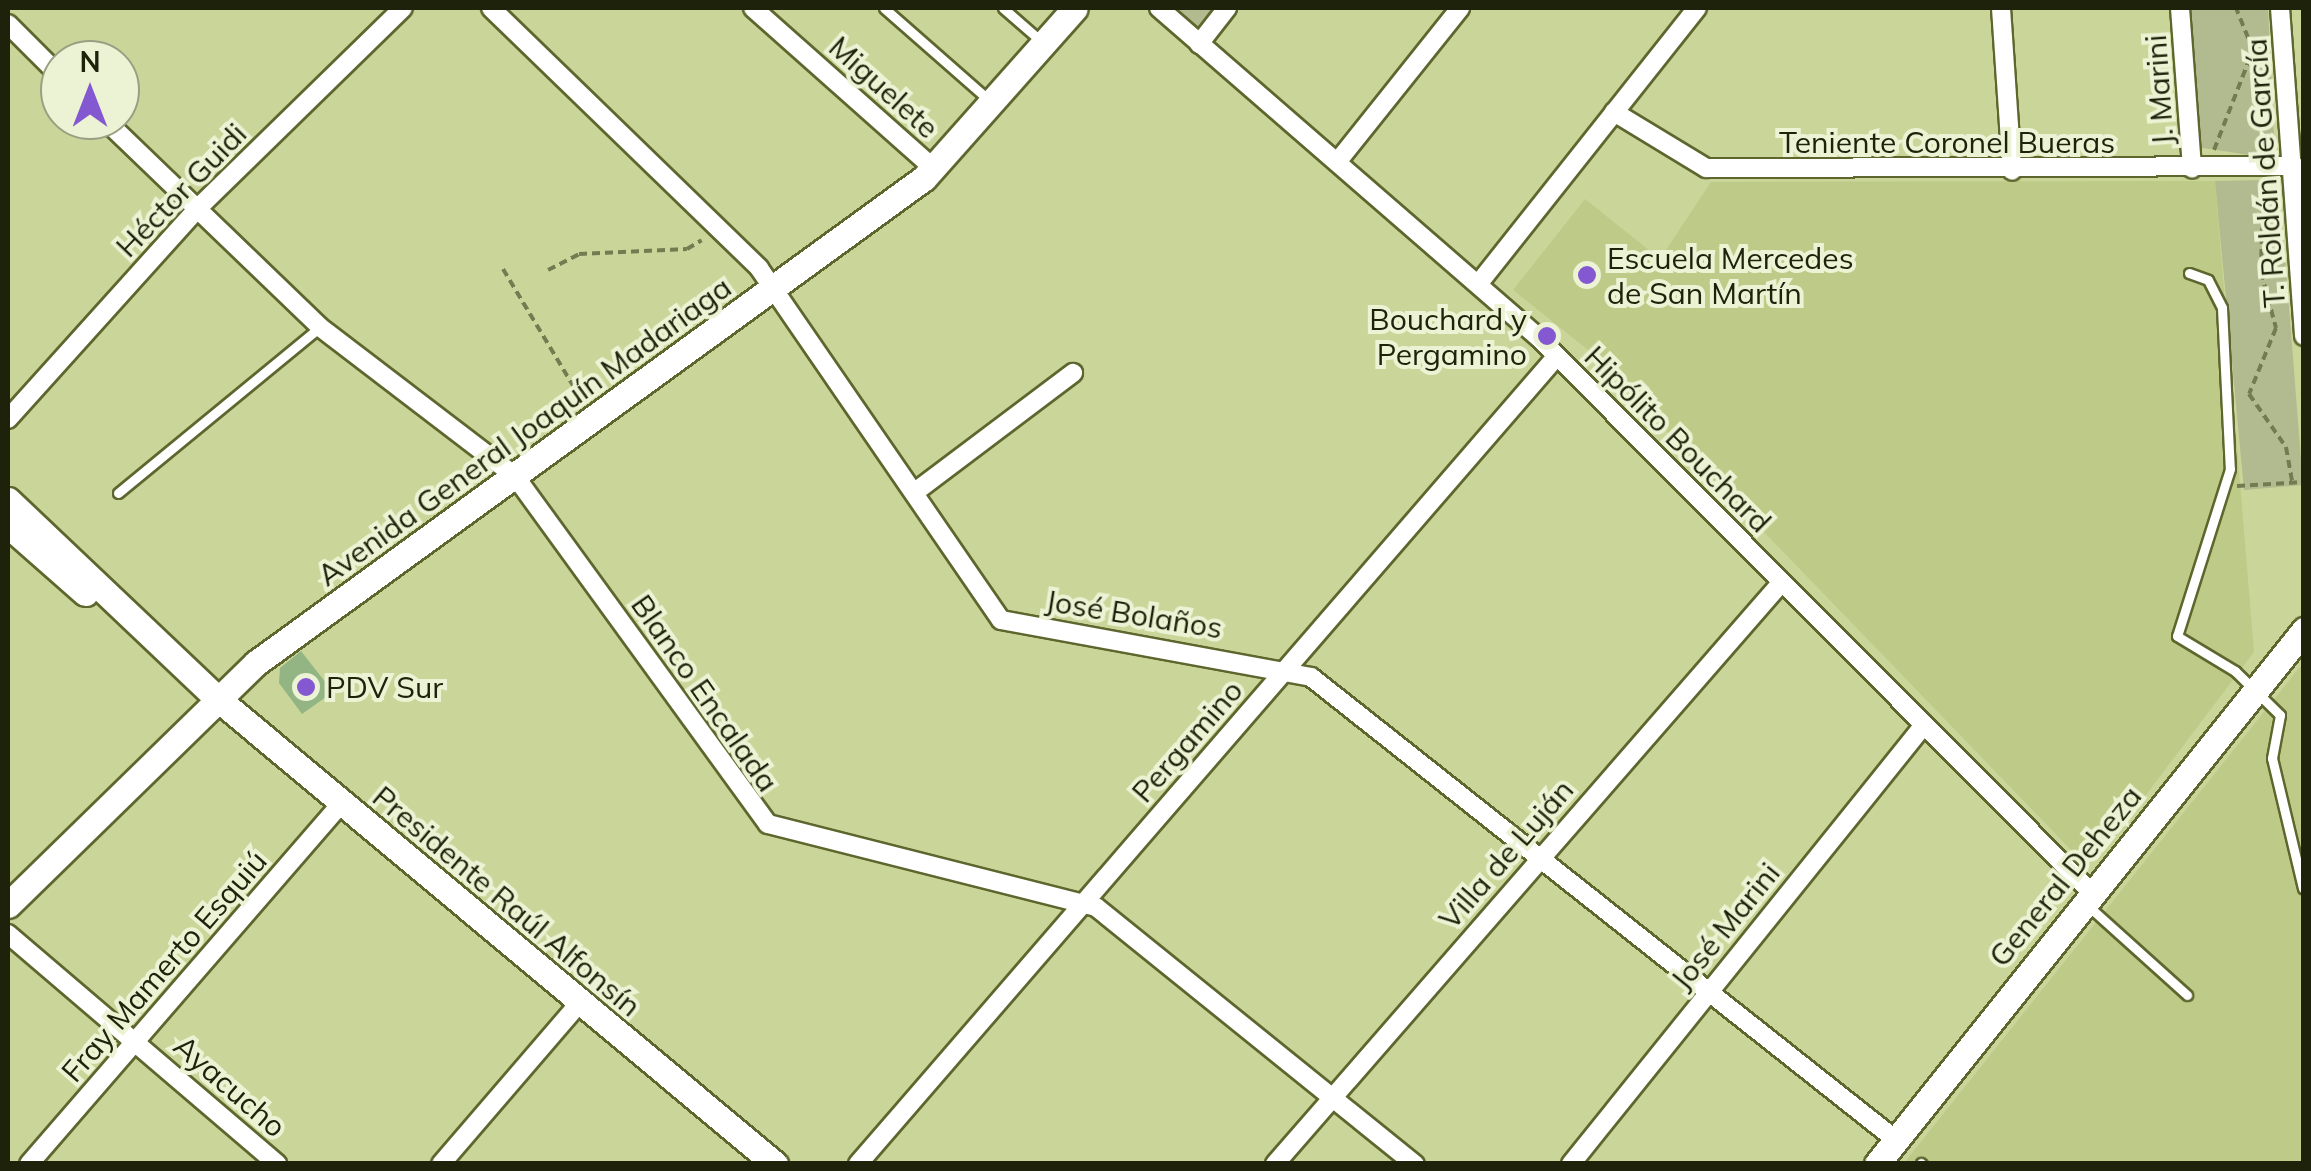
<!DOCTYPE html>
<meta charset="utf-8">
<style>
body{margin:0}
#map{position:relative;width:2311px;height:1171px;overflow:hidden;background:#cad599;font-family:Mulish,sans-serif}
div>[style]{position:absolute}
.built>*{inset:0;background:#beca87}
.green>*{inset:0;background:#b2ba8f}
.building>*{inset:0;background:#92b583}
.path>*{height:4px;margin-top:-2px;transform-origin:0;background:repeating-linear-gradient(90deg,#737b51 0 8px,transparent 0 13px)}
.roads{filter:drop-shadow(2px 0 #5e662e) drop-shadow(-2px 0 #5e662e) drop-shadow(0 2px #5e662e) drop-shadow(0 -2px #5e662e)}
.lane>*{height:9px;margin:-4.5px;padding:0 4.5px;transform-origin:4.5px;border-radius:4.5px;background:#fff}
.street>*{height:18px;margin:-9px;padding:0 9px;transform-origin:9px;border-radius:9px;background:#fff}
.secondary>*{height:25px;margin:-12.5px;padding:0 12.5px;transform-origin:12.5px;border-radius:12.5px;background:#fff}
.dots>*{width:28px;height:28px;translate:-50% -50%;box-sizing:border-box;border:5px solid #ecf2d4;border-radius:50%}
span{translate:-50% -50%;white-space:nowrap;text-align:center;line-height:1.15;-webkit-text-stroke:8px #ecf2d4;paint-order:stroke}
.street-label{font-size:30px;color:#1e220a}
.poi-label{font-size:30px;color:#1e220a}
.left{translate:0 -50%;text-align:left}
.right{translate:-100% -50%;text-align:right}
.frame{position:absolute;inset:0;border:10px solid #1e220a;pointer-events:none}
.north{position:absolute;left:40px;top:40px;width:100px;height:100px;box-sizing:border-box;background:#ecf2d4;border:2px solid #9a9f83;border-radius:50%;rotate:0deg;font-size:28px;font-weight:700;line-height:40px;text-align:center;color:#1e220a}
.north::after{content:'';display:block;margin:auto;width:35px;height:45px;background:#8358d1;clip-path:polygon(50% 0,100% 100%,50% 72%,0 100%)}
</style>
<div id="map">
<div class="built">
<i style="clip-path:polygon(2215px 181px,2254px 652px,2102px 853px,2076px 855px,1588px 350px,1513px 290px,1585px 199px,1660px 259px,1711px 182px)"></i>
<i style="clip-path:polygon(2303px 663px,2303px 1163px,1904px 1163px)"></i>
</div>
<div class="green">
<i style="clip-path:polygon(1159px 8px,1227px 8px,1199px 44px)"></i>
<i style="clip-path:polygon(2188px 8px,2268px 8px,2275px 159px,2197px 147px)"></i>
<i style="clip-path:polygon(2267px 180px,2280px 193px,2303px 485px,2244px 490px,2215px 181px)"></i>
</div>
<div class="building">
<i style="clip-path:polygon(301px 651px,333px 692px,302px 714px,279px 683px,280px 668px)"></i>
</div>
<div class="path">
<i style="left:2214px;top:150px;width:107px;rotate:-68.7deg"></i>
<i style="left:2253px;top:50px;width:45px;rotate:-112deg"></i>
<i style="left:2263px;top:184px;width:88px;rotate:91.3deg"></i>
<i style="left:2261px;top:272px;width:58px;rotate:75deg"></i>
<i style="left:2276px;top:328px;width:71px;rotate:112.2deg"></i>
<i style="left:2249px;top:394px;width:65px;rotate:55.1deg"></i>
<i style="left:2286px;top:447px;width:36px;rotate:80deg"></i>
<i style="left:503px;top:269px;width:152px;rotate:59deg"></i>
<i style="left:548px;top:270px;width:35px;rotate:-27deg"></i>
<i style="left:579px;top:254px;width:108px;rotate:-2.7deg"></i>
<i style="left:687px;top:249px;width:17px;rotate:-31deg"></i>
<i style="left:2237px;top:486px;width:67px;rotate:-3.4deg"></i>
</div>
<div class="roads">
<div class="lane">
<i style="left:884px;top:8px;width:142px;rotate:41.3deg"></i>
<i style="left:1003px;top:8px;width:52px;rotate:41.1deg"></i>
<i style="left:2189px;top:273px;width:20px;rotate:20deg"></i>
<i style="left:2208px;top:280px;width:31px;rotate:63deg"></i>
<i style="left:2222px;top:308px;width:161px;rotate:87.2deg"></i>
<i style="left:2230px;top:469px;width:175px;rotate:107.6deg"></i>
<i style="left:2177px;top:636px;width:68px;rotate:31.1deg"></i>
<i style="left:2235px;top:671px;width:63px;rotate:44.4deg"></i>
<i style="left:2280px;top:715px;width:44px;rotate:100.5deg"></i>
<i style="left:2272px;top:758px;width:134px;rotate:76.6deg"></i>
<i style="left:118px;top:493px;width:261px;rotate:-39.4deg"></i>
<i style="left:2086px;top:904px;width:136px;rotate:42deg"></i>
<i style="left:1921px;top:1163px;width:1px;rotate:45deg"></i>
</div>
<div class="street">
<i style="left:491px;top:8px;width:373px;rotate:44.1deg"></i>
<i style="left:759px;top:268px;width:427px;rotate:55.5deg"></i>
<i style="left:1001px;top:620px;width:315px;rotate:10.4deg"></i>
<i style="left:1311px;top:677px;width:746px;rotate:38.36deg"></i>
<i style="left:753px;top:8px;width:241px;rotate:41.6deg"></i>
<i style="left:1159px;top:8px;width:503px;rotate:40.97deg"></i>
<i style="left:1539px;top:338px;width:783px;rotate:45.1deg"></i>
<i style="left:2001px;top:8px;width:163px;rotate:86.1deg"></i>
<i style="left:2180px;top:8px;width:161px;rotate:85.7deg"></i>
<i style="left:2280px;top:8px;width:329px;rotate:85.8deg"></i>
<i style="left:8px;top:24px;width:74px;rotate:45deg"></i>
<i style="left:1199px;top:44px;width:46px;rotate:-52.1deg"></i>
<i style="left:1614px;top:112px;width:108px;rotate:31.3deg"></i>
<i style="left:1706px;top:168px;width:589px;rotate:-0.19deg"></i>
<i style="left:105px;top:120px;width:298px;rotate:43.9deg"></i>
<i style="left:320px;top:327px;width:245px;rotate:37.4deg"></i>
<i style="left:515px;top:476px;width:430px;rotate:54deg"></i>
<i style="left:768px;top:824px;width:338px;rotate:14.2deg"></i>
<i style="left:1096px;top:907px;width:410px;rotate:38.9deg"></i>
<i style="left:1338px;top:161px;width:196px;rotate:-51.4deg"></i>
<i style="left:1479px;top:283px;width:351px;rotate:-51.6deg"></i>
<i style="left:8px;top:419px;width:281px;rotate:-48deg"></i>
<i style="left:196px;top:210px;width:289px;rotate:-44.3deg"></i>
<i style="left:915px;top:492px;width:198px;rotate:-37deg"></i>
<i style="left:8px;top:934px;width:354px;rotate:40.5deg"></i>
<i style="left:29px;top:1164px;width:476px;rotate:-49.1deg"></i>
<i style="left:441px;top:1164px;width:210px;rotate:-49.3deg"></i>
<i style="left:858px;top:1164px;width:1068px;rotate:-49.14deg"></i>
<i style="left:1275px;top:1164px;width:770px;rotate:-48.95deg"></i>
<i style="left:1571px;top:1164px;width:563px;rotate:-51.2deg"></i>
</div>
<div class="secondary">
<i style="left:8px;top:500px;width:289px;rotate:43.5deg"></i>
<i style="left:218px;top:699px;width:726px;rotate:39.86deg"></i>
<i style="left:8px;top:525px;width:103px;rotate:41.4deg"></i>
<i style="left:8px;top:905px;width:347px;rotate:-44.3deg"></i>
<i style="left:256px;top:663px;width:825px;rotate:-35.98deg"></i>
<i style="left:924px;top:178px;width:227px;rotate:-48.4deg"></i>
<i style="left:1877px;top:1164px;width:684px;rotate:-51.35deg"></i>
</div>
</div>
<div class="dots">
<i style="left:1587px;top:275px;background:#8358d1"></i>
<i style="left:1547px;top:336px;background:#8358d1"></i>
<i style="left:306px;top:687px;background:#8358d1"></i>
</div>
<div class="street-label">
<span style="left:884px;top:87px;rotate:42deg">Miguelete</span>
<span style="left:2159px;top:90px;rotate:-94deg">J. Marini</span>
<span style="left:1947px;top:142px">Teniente Coronel Bueras</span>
<span style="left:2265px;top:173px;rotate:-94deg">T. Roldán de García</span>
<span style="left:181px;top:190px;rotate:-46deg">Héctor Guidi</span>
<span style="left:524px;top:431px;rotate:-36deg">Avenida General Joaquín Madariaga</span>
<span style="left:1678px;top:439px;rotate:45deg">Hipólito Bouchard</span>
<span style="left:1134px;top:614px;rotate:9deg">José Bolaños</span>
<span style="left:705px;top:693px;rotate:55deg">Blanco Encalada</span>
<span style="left:1187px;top:741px;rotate:-49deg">Pergamino</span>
<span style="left:1506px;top:854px;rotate:-49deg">Villa de Luján</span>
<span style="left:2065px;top:876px;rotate:-51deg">General Deheza</span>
<span style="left:507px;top:901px;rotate:40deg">Presidente Raúl Alfonsín</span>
<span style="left:1725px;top:926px;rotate:-51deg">José Marini</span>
<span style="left:164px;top:966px;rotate:-49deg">Fray Mamerto Esquiú</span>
<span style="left:230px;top:1086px;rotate:41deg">Ayacucho</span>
</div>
<div class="poi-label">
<span class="left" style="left:1607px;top:275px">Escuela Mercedes<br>de San Martín</span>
<span class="right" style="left:1527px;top:336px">Bouchard y<br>Pergamino</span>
<span class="left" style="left:326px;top:687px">PDV Sur</span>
</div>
<div class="frame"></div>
<div class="north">N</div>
</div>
